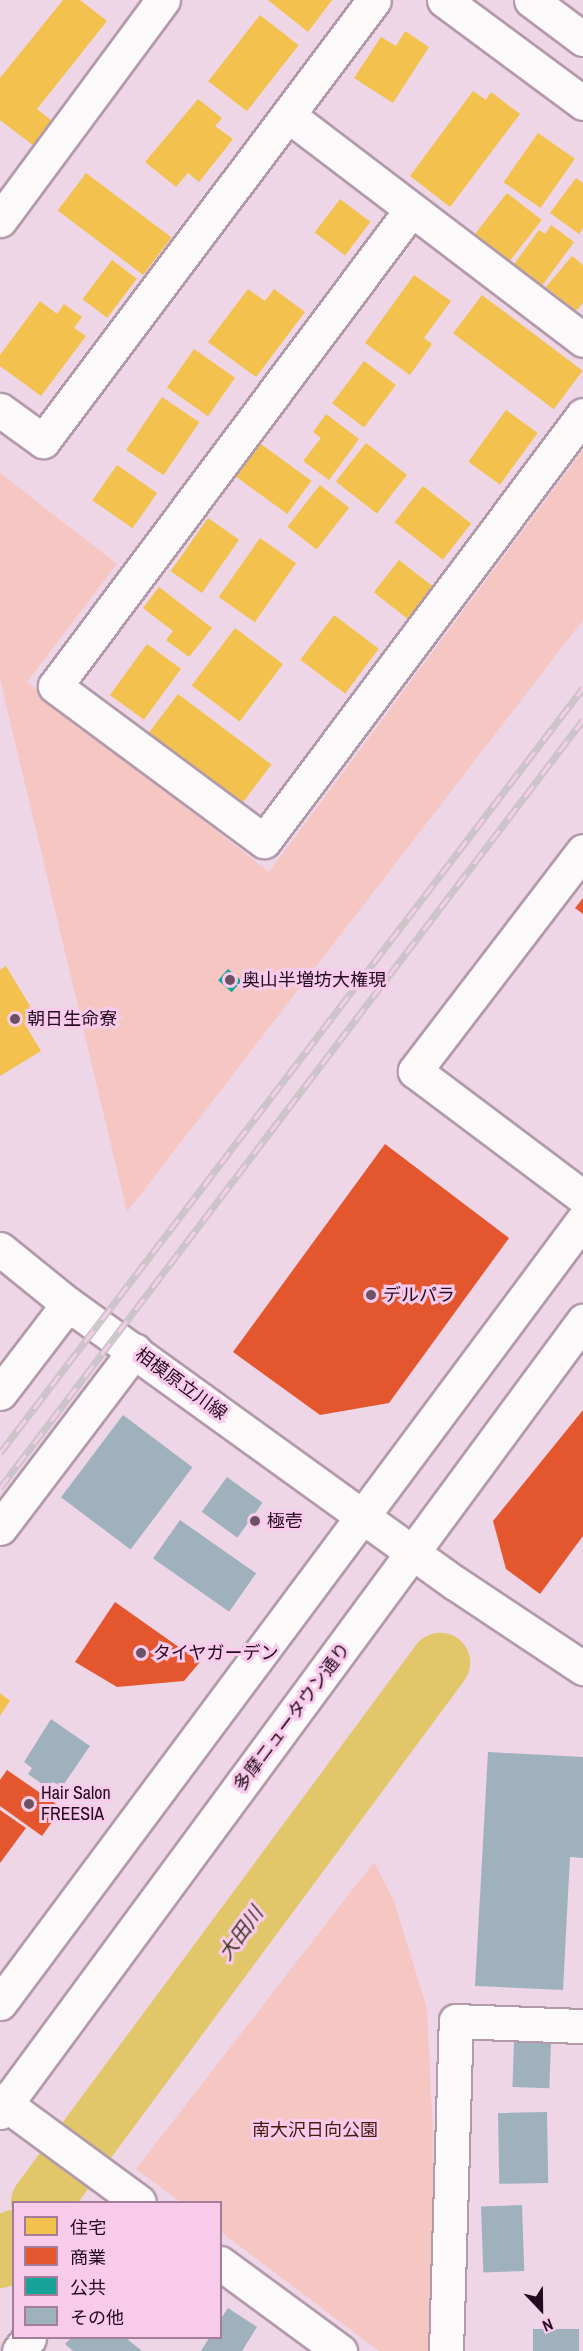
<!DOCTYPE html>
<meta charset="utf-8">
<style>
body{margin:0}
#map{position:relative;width:583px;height:2351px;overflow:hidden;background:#eed6e7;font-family:"Archivo Narrow","Noto Sans JP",sans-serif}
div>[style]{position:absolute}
.green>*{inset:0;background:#f6c6c2}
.homes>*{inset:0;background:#f2c14e;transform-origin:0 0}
.shops>*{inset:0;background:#e4572e}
.public>*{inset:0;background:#17a398;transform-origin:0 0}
.river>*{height:60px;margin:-30px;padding:0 30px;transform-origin:30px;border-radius:30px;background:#e1c66a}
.building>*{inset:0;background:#a0b1be;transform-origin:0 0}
.roads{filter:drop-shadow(2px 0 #b29aab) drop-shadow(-2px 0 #b29aab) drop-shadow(0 2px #b29aab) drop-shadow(0 -2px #b29aab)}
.street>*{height:33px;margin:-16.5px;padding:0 16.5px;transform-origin:16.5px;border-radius:16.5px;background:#fcf9fb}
.secondary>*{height:33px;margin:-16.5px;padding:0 16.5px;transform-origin:16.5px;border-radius:16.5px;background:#fcf9fb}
.rail>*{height:7px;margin-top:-3.5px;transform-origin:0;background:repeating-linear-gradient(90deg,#f9cbeb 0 14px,#cac3c8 0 28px);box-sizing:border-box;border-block:2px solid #cac3c8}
.dots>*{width:16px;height:16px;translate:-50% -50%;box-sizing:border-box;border:3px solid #f9cbeb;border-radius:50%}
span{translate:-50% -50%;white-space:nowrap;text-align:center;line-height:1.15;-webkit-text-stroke:6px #f9cbeb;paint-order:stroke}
.poi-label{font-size:18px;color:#240a1e}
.left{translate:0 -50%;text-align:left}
.street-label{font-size:18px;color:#240a1e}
.park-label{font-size:18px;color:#461a0c}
.water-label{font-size:20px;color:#3b3721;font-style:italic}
.legend{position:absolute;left:12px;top:2201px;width:210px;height:138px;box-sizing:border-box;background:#f9cbeb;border:2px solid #a47e99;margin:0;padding:8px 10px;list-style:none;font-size:18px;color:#240a1e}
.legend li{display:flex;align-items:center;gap:12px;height:30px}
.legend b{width:30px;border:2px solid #a47e99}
.north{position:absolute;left:511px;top:2279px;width:60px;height:60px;-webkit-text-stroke:4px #f9cbeb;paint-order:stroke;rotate:158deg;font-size:16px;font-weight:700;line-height:24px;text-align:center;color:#240a1e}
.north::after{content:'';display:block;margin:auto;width:21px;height:27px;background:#240a1e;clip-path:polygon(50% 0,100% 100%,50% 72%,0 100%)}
</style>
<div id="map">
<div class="green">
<i style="clip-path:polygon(583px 450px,583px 620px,127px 1212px,0 679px,0 473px,117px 564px,27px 682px,269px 872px)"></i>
<i style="clip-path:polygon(374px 1862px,394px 1901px,427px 2009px,433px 2134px,435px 2351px,379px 2351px,221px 2232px,220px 2202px,181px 2202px,136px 2169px)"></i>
</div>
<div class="homes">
<i style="clip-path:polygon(63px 0,80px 0,107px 21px,37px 109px,53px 122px,34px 146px,0 120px,0 78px)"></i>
<i style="clip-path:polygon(268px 0,332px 0,308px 32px)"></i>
<i style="left:260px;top:15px;width:49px;height:84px;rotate:38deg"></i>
<i style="clip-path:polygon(405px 31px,429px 47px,393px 103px,354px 78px,381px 37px,396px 46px)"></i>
<i style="clip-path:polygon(473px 91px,486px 100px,491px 92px,520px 114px,450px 207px,410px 176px)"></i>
<i style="clip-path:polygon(198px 99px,222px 118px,215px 126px,233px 139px,199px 182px,188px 173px,176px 187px,145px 162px)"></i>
<i style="left:538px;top:133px;width:45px;height:60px;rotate:35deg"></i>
<i style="left:86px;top:173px;width:107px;height:47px;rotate:37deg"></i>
<i style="clip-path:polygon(576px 178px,583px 183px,583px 228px,579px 234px,550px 213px)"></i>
<i style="left:507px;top:193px;width:44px;height:56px;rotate:38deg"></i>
<i style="left:340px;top:199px;width:38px;height:42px;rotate:37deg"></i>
<i style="clip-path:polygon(551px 225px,574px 242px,541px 287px,512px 267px,539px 230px,545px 234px)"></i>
<i style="clip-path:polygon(572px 256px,583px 265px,583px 303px,576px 311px,546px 287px)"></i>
<i style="left:112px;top:260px;width:31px;height:49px;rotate:37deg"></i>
<i style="clip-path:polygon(414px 275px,451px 301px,424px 338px,432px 344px,410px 375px,365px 343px)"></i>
<i style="clip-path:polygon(248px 289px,265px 301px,274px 289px,305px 312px,256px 377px,208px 342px)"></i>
<i style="left:482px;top:295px;width:126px;height:48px;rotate:37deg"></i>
<i style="clip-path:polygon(40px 301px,57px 314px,64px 304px,82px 317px,74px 328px,86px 336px,41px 396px,0 366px,0 355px)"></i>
<i style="left:194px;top:349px;width:50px;height:47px;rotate:35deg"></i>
<i style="left:364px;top:361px;width:40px;height:53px;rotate:37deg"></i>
<i style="left:162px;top:397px;width:45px;height:64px;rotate:34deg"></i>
<i style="left:506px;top:410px;width:39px;height:64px;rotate:36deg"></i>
<i style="clip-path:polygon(326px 414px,359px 439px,329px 480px,303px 461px,321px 438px,313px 432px)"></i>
<i style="left:258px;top:442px;width:66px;height:41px;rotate:36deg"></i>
<i style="left:366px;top:443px;width:52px;height:49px;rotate:38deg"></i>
<i style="left:117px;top:465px;width:49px;height:43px;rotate:35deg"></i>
<i style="left:320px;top:485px;width:37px;height:53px;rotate:38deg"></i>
<i style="left:423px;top:486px;width:61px;height:46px;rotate:38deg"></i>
<i style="left:208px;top:518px;width:38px;height:65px;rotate:35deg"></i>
<i style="left:260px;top:538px;width:44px;height:72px;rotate:35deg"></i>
<i style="left:399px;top:560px;width:44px;height:41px;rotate:38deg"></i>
<i style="clip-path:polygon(159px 587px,212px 628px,189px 657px,166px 640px,173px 631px,143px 608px)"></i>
<i style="left:334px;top:615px;width:56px;height:56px;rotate:37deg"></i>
<i style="left:235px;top:628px;width:60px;height:72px;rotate:37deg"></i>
<i style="left:147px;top:644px;width:42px;height:63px;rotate:36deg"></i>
<i style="left:178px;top:694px;width:117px;height:49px;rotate:37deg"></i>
<i style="clip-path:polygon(6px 966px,36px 1016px,24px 1023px,41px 1051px,0 1076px,0 970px)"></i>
<i style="clip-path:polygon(0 1693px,10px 1701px,0 1716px)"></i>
</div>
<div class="shops">
<i style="clip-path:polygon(583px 898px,583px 914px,575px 908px)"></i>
<i style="clip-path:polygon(385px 1144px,509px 1238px,389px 1403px,320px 1415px,233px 1352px)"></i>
<i style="clip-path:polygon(583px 1410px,583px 1536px,540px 1594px,506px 1569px,493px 1521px)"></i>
<i style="clip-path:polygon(115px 1602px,200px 1662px,184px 1681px,117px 1687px,75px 1662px)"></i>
<i style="clip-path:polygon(7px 1770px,62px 1808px,42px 1836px,0 1806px,0 1780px)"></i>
<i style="clip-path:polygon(0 1810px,26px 1828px,0 1863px)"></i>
</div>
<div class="public">
<i style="left:228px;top:969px;width:18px;height:15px;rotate:41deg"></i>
</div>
<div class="river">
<i style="left:41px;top:2202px;width:671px;rotate:-53.49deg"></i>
<i style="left:0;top:2258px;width:23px;rotate:-52deg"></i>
</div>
<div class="building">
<i style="left:123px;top:1415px;width:87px;height:103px;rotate:37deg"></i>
<i style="left:227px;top:1477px;width:44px;height:43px;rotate:36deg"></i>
<i style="left:180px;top:1520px;width:93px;height:47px;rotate:35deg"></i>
<i style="clip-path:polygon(51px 1719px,90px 1746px,62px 1787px,53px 1782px,48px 1788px,28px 1774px,32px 1768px,24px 1762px)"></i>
<i style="clip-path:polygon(488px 1752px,583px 1757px,583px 1858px,570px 1857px,563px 1990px,475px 1986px)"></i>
<i style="left:514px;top:2042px;width:37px;height:45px;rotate:2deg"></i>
<i style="left:547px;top:2112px;width:71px;height:49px;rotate:89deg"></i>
<i style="left:522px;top:2205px;width:66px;height:41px;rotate:88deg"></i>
<i style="clip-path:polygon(228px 2308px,257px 2327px,242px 2351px,201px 2351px,209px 2338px,220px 2338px,220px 2320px)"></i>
<i style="left:579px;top:2329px;width:22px;height:46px;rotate:90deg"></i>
<i style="clip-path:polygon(71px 2338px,126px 2338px,142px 2351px,73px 2351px,65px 2344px)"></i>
</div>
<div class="roads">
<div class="street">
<i style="left:288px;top:115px;width:371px;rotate:37.3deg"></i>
<i style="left:411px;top:210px;width:594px;rotate:126.79deg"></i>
<i style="left:55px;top:686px;width:260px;rotate:36.6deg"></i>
<i style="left:264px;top:841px;width:532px;rotate:-53.17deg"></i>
<i style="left:0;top:220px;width:274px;rotate:-53.5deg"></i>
<i style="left:0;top:410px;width:53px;rotate:35.8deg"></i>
<i style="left:43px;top:441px;width:551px;rotate:-53.11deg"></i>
<i style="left:583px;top:851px;width:277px;rotate:127.4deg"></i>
<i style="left:415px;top:1071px;width:210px;rotate:36.9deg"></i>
<i style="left:0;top:1393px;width:112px;rotate:-52.6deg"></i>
<i style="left:0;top:1528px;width:223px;rotate:-52.8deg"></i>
<i style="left:0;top:2100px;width:172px;rotate:36.3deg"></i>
<i style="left:220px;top:2263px;width:149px;rotate:36.3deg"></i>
<i style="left:19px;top:2351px;width:16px;rotate:-52deg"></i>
<i style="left:446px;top:2351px;width:330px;rotate:-88.3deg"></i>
<i style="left:456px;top:2021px;width:127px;rotate:2.3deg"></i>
</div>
<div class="secondary">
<i style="left:444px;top:0;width:173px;rotate:36.5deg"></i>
<i style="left:531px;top:0;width:65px;rotate:36.9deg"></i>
<i style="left:0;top:1249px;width:87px;rotate:39deg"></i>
<i style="left:68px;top:1304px;width:477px;rotate:35.8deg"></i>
<i style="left:455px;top:1583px;width:154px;rotate:33.6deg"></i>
<i style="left:0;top:2003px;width:976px;rotate:-53.33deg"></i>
<i style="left:0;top:2112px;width:983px;rotate:-53.61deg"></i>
</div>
</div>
<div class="rail">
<i style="left:0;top:1453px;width:962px;rotate:-52.69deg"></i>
<i style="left:0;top:1488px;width:964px;rotate:-52.8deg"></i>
</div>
<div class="dots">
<i style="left:230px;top:980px;background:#6b5164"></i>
<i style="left:15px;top:1019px;background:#6b5164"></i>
<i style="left:371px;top:1295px;background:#6b5164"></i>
<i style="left:255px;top:1521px;background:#6b5164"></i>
<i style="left:141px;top:1653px;background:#6b5164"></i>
<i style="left:29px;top:1804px;background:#6b5164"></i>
</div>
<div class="poi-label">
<span class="left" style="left:242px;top:980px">奥山半増坊大権現</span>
<span class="left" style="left:27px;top:1019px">朝日生命寮</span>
<span class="left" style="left:383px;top:1295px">デルパラ</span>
<span class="left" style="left:267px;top:1521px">極壱</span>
<span class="left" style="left:153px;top:1653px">タイヤガーデン</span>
<span class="left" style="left:41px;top:1804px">Hair Salon<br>FREESIA</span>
</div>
<div class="street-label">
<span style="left:181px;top:1384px;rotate:36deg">相模原立川線</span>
<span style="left:292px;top:1717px;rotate:-53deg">多摩ニュータウン通り</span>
</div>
<div class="park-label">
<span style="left:315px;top:2130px">南大沢日向公園</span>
</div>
<div class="water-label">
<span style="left:240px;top:1933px;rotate:-54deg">大田川</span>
</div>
<ul class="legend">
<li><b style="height:16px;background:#f2c14e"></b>住宅</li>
<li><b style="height:16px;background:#e4572e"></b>商業</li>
<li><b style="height:16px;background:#17a398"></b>公共</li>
<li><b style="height:16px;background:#a0b1be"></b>その他</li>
</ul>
<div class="north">N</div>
</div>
